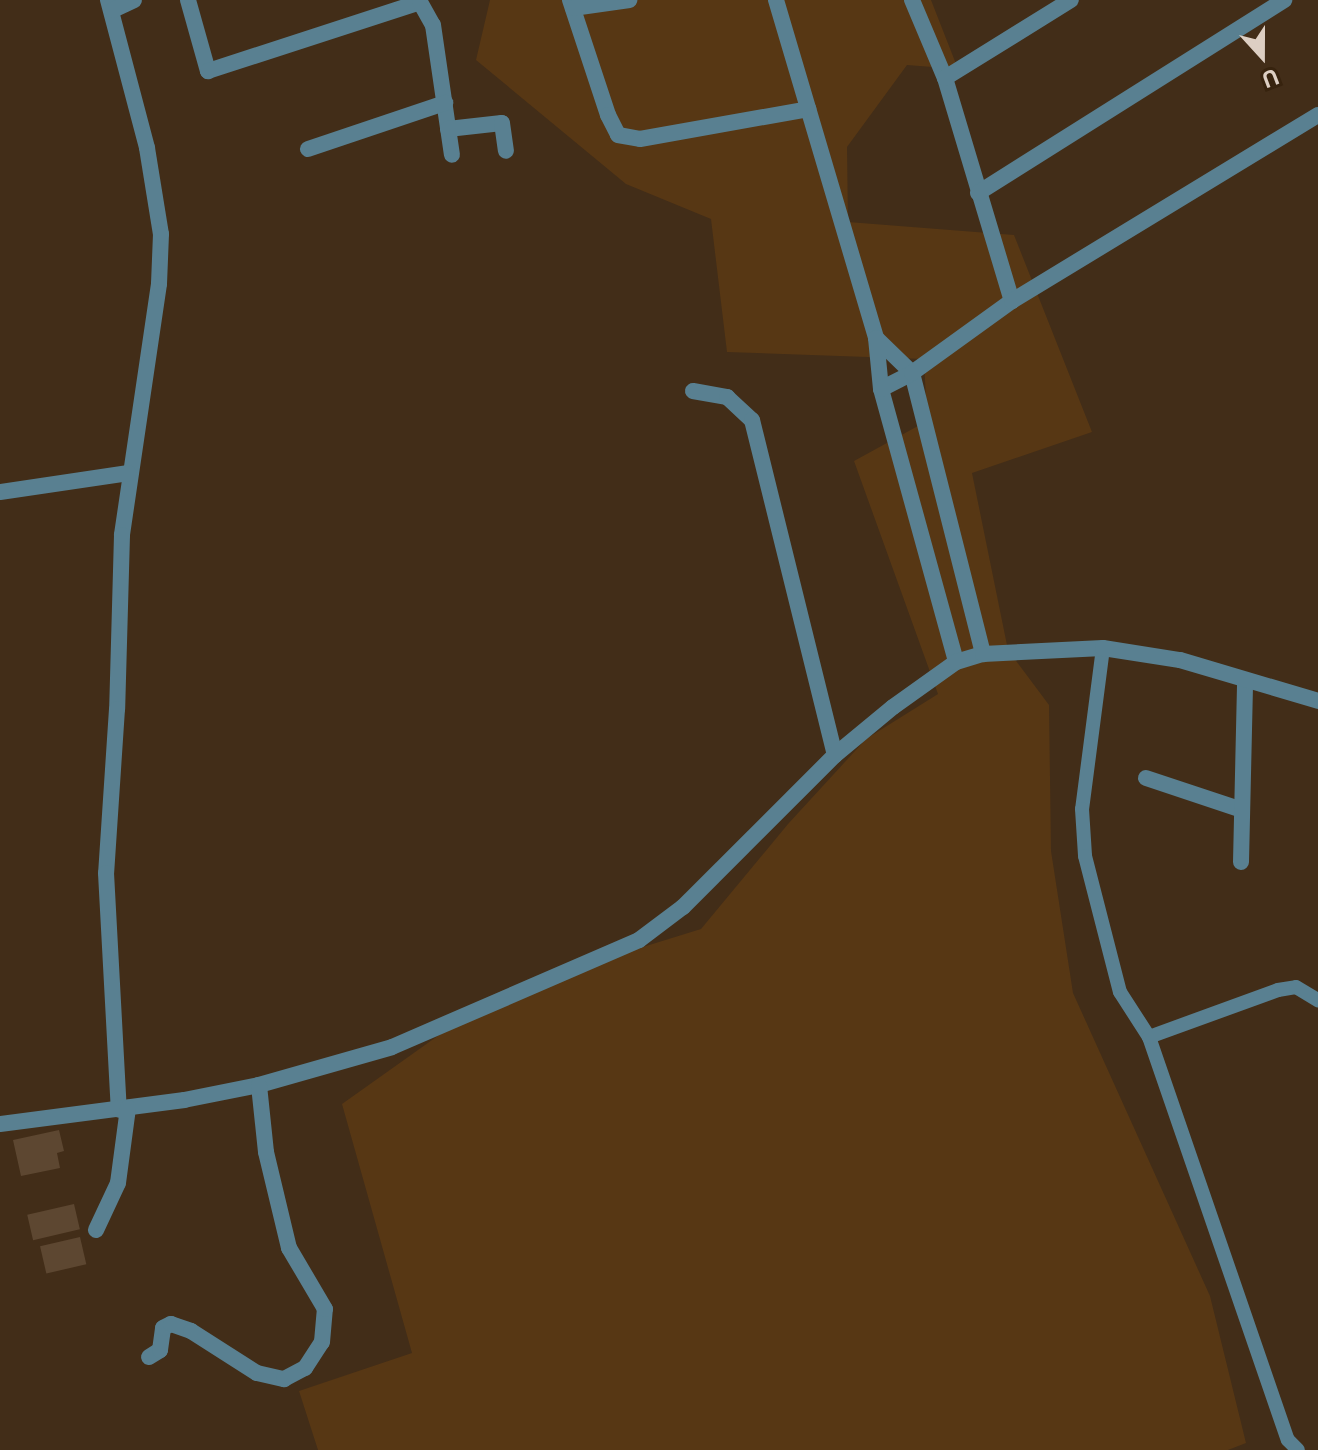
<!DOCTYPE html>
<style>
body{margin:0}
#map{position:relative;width:1318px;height:1450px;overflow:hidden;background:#422d18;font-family:"Public Sans",sans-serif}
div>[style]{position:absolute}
.green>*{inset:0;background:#573714}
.building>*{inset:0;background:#5d4731;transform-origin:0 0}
.lane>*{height:14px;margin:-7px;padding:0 7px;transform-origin:7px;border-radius:7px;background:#598091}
.street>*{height:16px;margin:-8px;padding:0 8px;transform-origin:8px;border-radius:8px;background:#598091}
span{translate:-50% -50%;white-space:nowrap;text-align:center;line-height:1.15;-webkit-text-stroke:6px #37230e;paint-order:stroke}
.north{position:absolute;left:1222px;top:16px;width:80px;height:80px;-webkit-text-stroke:6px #37230e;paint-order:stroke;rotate:159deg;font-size:22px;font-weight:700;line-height:32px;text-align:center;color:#ddcfc3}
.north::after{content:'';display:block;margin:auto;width:28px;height:36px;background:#ddcfc3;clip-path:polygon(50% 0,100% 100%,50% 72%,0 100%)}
</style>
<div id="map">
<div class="green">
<i style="clip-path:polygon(490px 0,931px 0,958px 69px,907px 65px,847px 147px,848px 222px,1014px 235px,1092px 432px,972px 473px,1008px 650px,1049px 705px,1051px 851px,1073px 993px,1210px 1296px,1246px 1443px,1228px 1450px,318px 1450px,299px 1391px,412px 1353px,342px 1104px,501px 991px,701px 929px,788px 824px,866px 739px,938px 694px,854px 461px,927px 421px,924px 359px,727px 352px,711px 219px,626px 184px,476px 60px)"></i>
</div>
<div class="building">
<i style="clip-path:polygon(59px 1130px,64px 1151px,57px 1153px,60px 1168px,21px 1176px,13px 1140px)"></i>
<i style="left:74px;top:1204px;width:26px;height:48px;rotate:77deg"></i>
<i style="left:80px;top:1237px;width:28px;height:41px;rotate:77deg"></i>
</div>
<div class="lane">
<i style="left:1103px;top:648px;width:162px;rotate:97.4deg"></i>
<i style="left:1082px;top:809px;width:47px;rotate:86.3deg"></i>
<i style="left:1085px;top:856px;width:140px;rotate:75.6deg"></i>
<i style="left:1120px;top:992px;width:54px;rotate:57.2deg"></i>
<i style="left:1149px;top:1037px;width:426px;rotate:71deg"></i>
<i style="left:1288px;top:1440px;width:14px;rotate:45deg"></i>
<i style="left:1149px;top:1037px;width:137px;rotate:-20deg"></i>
<i style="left:1278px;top:990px;width:18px;rotate:-9deg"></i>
<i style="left:1296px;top:987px;width:26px;rotate:31deg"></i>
</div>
<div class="street">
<i style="left:108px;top:0;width:153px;rotate:75.2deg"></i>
<i style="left:147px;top:148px;width:87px;rotate:80.8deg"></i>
<i style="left:161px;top:234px;width:50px;rotate:92.3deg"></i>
<i style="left:159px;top:284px;width:254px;rotate:98.4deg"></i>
<i style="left:122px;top:535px;width:174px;rotate:91.6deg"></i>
<i style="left:117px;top:709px;width:164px;rotate:93.8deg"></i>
<i style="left:106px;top:873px;width:237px;rotate:86.9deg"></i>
<i style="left:188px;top:0;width:74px;rotate:74.3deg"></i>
<i style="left:208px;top:71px;width:223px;rotate:-18deg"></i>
<i style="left:420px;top:2px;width:26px;rotate:61deg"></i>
<i style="left:433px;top:25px;width:131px;rotate:81.7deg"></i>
<i style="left:570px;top:0;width:121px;rotate:71.7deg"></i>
<i style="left:608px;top:115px;width:22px;rotate:63deg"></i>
<i style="left:618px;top:135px;width:22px;rotate:10deg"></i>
<i style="left:640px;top:139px;width:171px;rotate:-10.1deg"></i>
<i style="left:776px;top:0;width:352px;rotate:73.5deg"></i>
<i style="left:876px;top:338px;width:51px;rotate:84.4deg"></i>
<i style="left:881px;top:389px;width:283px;rotate:74.6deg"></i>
<i style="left:912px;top:0;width:85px;rotate:67.1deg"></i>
<i style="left:945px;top:78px;width:233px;rotate:73.3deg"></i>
<i style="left:573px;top:8px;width:57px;rotate:-8.1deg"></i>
<i style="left:113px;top:10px;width:23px;rotate:-25deg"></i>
<i style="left:945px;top:78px;width:148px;rotate:-31.8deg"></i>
<i style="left:448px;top:129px;width:54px;rotate:-6.3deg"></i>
<i style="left:502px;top:123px;width:28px;rotate:82deg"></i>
<i style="left:308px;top:149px;width:145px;rotate:-18.6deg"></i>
<i style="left:978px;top:193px;width:362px;rotate:-32.2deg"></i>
<i style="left:876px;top:338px;width:50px;rotate:44.2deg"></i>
<i style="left:912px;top:373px;width:290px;rotate:75.8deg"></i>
<i style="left:881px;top:389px;width:35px;rotate:-27deg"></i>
<i style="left:912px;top:373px;width:123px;rotate:-35.8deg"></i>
<i style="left:1012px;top:301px;width:358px;rotate:-31.3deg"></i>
<i style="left:693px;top:391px;width:35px;rotate:10deg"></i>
<i style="left:727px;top:397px;width:34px;rotate:43deg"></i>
<i style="left:752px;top:420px;width:345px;rotate:76.1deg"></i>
<i style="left:0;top:492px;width:130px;rotate:-8.4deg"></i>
<i style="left:1146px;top:778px;width:101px;rotate:18.4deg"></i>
<i style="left:1241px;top:862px;width:182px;rotate:-88.7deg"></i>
<i style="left:0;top:1124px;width:186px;rotate:-7.4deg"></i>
<i style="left:184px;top:1100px;width:76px;rotate:-11.3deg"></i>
<i style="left:259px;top:1085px;width:138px;rotate:-15.9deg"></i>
<i style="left:392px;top:1047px;width:269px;rotate:-23.4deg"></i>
<i style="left:639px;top:940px;width:55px;rotate:-36.9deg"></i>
<i style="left:683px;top:907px;width:215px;rotate:-45deg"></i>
<i style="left:835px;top:755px;width:75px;rotate:-39.6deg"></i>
<i style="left:893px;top:707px;width:77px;rotate:-35.5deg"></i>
<i style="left:956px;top:662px;width:28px;rotate:-17deg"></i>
<i style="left:983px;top:654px;width:120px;rotate:-2.9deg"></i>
<i style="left:1103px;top:648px;width:78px;rotate:8.9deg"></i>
<i style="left:1180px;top:660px;width:144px;rotate:16.5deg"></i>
<i style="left:96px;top:1230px;width:52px;rotate:-64.9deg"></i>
<i style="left:118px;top:1183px;width:76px;rotate:-82.4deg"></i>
<i style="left:149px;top:1357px;width:13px;rotate:-32deg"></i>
<i style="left:160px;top:1350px;width:22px;rotate:-82deg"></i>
<i style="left:163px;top:1328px;width:9px;rotate:-27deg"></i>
<i style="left:171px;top:1324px;width:21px;rotate:19deg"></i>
<i style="left:191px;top:1331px;width:78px;rotate:32.5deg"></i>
<i style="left:257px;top:1373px;width:28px;rotate:13deg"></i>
<i style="left:284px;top:1379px;width:24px;rotate:-28deg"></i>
<i style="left:305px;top:1368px;width:31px;rotate:-57deg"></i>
<i style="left:322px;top:1342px;width:33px;rotate:-85deg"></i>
<i style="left:325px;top:1309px;width:71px;rotate:-120.5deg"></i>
<i style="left:289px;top:1248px;width:99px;rotate:-103.5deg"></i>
<i style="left:266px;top:1152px;width:67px;rotate:-96deg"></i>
</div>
<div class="north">U</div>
</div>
